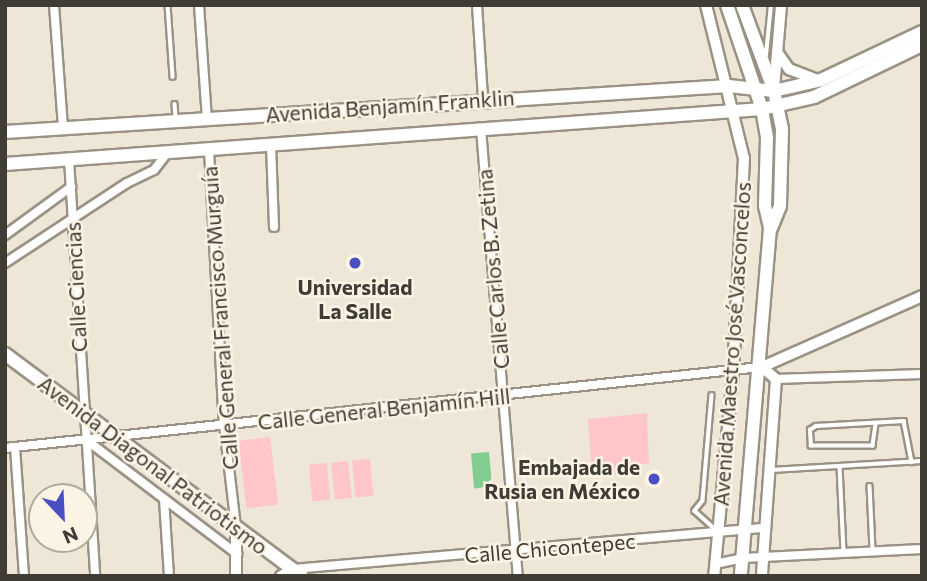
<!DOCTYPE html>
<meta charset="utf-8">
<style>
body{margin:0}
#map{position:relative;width:927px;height:581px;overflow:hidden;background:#eee6d6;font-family:Commissioner,sans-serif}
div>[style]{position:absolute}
.green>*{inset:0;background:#fec6c8;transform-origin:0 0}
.water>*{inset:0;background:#82cc92;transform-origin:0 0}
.roads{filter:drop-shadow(2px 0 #9a9284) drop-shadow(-2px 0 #9a9284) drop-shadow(0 2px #9a9284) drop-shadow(0 -2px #9a9284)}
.service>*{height:3.5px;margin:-1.75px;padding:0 1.75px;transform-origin:1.75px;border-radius:1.75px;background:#fff}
.minor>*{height:8px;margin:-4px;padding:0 4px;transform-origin:4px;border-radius:4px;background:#fff}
.tertiary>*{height:10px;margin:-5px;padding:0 5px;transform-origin:5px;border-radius:5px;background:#fff}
.secondary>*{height:10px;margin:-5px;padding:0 5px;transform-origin:5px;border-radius:5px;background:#fff}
.primary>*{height:12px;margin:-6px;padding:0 6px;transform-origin:6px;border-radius:6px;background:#fff}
.dots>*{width:19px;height:19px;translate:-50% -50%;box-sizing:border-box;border:4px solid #fbf3e3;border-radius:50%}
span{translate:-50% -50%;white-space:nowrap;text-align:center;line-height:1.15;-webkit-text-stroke:5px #fbf3e3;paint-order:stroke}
.street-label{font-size:21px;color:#3f3c36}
.poi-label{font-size:21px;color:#3f3c36;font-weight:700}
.right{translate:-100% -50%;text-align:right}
.frame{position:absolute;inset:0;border:7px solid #3f3c36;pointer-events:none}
.north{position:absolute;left:28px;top:483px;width:70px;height:70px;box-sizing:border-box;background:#fbf3e3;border:2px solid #b0aa9e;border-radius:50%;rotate:157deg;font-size:19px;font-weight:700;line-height:28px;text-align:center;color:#3f3c36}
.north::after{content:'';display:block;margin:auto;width:24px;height:32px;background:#4a4fc4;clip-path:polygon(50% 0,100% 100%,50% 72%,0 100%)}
</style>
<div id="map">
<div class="green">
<i style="clip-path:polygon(647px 413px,649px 464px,624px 465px,619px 474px,592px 476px,588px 419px)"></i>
<i style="left:270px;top:437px;width:68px;height:32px;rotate:83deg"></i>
<i style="left:370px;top:459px;width:37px;height:18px;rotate:85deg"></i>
<i style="left:348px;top:461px;width:37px;height:17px;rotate:84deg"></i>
<i style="left:327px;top:463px;width:37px;height:18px;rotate:85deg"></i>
</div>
<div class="water">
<i style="left:489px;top:452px;width:35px;height:18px;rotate:85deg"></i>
</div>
<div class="roads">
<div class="service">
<i style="left:168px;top:5px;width:72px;rotate:86deg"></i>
<i style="left:766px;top:55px;width:50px;rotate:-84.3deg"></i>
<i style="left:175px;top:104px;width:14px;rotate:86deg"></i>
<i style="left:712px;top:395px;width:106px;rotate:94.9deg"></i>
<i style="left:703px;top:501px;width:13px;rotate:129deg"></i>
<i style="left:695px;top:511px;width:27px;rotate:42deg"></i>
<i style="left:876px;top:424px;width:22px;rotate:98deg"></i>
<i style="left:873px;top:446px;width:62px;rotate:180deg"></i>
<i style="left:811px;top:446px;width:16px;rotate:-94deg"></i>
<i style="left:810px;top:430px;width:7px;rotate:-34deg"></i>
<i style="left:816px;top:426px;width:88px;rotate:-3.3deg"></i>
<i style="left:904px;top:421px;width:42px;rotate:79deg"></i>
<i style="left:840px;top:467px;width:85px;rotate:87.3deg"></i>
<i style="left:771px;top:470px;width:151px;rotate:-3.4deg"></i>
<i style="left:870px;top:486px;width:63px;rotate:87.3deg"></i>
</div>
<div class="minor">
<i style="left:54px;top:5px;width:123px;rotate:85.8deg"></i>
<i style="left:199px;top:5px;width:113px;rotate:86deg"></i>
<i style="left:477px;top:5px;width:94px;rotate:86.3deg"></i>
<i style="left:481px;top:129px;width:449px;rotate:85.3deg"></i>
<i style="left:271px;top:145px;width:82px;rotate:87.9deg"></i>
<i style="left:209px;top:150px;width:275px;rotate:86.9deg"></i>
<i style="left:224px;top:425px;width:103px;rotate:83.3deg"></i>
<i style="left:69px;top:159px;width:418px;rotate:86.4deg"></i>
<i style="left:5px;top:235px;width:82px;rotate:-36deg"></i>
<i style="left:5px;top:263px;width:146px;rotate:-33.3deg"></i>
<i style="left:127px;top:183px;width:30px;rotate:-26deg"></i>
<i style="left:154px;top:170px;width:23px;rotate:-52deg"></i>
<i style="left:776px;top:379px;width:146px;rotate:-2deg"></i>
<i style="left:89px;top:442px;width:186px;rotate:37.1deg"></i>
<i style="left:15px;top:447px;width:129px;rotate:86deg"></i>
<i style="left:5px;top:448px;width:760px;rotate:-6.12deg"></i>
<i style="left:164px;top:499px;width:77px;rotate:86.3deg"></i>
<i style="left:715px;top:564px;width:29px;rotate:-12deg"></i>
<i style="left:743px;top:558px;width:179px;rotate:-2.9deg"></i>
<i style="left:293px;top:569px;width:474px;rotate:-5deg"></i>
</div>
<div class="tertiary">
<i style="left:762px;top:367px;width:175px;rotate:-23.9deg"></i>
</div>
<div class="secondary">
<i style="left:706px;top:5px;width:158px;rotate:76.1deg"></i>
<i style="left:744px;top:158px;width:215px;rotate:92.9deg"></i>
<i style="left:733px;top:373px;width:204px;rotate:95.3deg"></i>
<i style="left:777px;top:52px;width:21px;rotate:55deg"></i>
<i style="left:789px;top:69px;width:31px;rotate:21deg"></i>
<i style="left:774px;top:89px;width:84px;rotate:-85.2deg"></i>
<i style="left:762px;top:367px;width:18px;rotate:41deg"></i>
<i style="left:776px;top:379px;width:197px;rotate:94.1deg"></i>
<i style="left:236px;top:527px;width:49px;rotate:90deg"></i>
<i style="left:281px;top:576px;width:14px;rotate:-30deg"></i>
</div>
<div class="primary">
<i style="left:727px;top:5px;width:110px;rotate:71.4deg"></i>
<i style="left:762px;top:109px;width:29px;rotate:80deg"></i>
<i style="left:767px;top:138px;width:68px;rotate:91.7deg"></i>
<i style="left:765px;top:206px;width:23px;rotate:77deg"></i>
<i style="left:770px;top:228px;width:349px;rotate:94.8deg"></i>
<i style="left:742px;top:5px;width:92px;rotate:69.6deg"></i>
<i style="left:774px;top:91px;width:39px;rotate:78deg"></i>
<i style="left:782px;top:129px;width:77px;rotate:91.5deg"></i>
<i style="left:780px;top:206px;width:24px;rotate:112deg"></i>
<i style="left:5px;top:132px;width:725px;rotate:-3.64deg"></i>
<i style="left:729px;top:86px;width:45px;rotate:6.3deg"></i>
<i style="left:774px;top:91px;width:48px;rotate:-13.2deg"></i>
<i style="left:821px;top:80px;width:112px;rotate:-25.4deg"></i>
<i style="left:5px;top:164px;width:759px;rotate:-4.16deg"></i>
<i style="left:762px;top:109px;width:53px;rotate:-13deg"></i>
<i style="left:814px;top:97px;width:120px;rotate:-25.7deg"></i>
<i style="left:5px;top:354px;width:371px;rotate:36.8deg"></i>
</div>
</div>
<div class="dots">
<i style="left:355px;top:263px;background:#4a4fc4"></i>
<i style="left:654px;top:479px;background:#4a4fc4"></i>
</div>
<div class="street-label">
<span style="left:390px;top:106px;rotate:-4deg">Avenida Benjamín Franklin</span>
<span style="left:493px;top:269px;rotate:-95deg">Calle Carlos B. Zetina</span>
<span style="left:76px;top:287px;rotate:-93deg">Calle Ciencias</span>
<span style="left:220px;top:318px;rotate:-94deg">Calle General Francisco Murguía</span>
<span style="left:732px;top:344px;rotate:-86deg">Avenida Maestro José Vasconcelos</span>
<span style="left:384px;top:409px;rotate:-6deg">Calle General Benjamín Hill</span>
<span style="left:153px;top:465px;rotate:37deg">Avenida Diagonal Patriotismo</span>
<span style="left:550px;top:548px;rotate:-5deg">Calle Chicontepec</span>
</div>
<div class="poi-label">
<span style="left:355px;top:299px">Universidad<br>La Salle</span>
<span class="right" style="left:640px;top:479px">Embajada de<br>Rusia en México</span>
</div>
<div class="frame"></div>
<div class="north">N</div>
</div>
